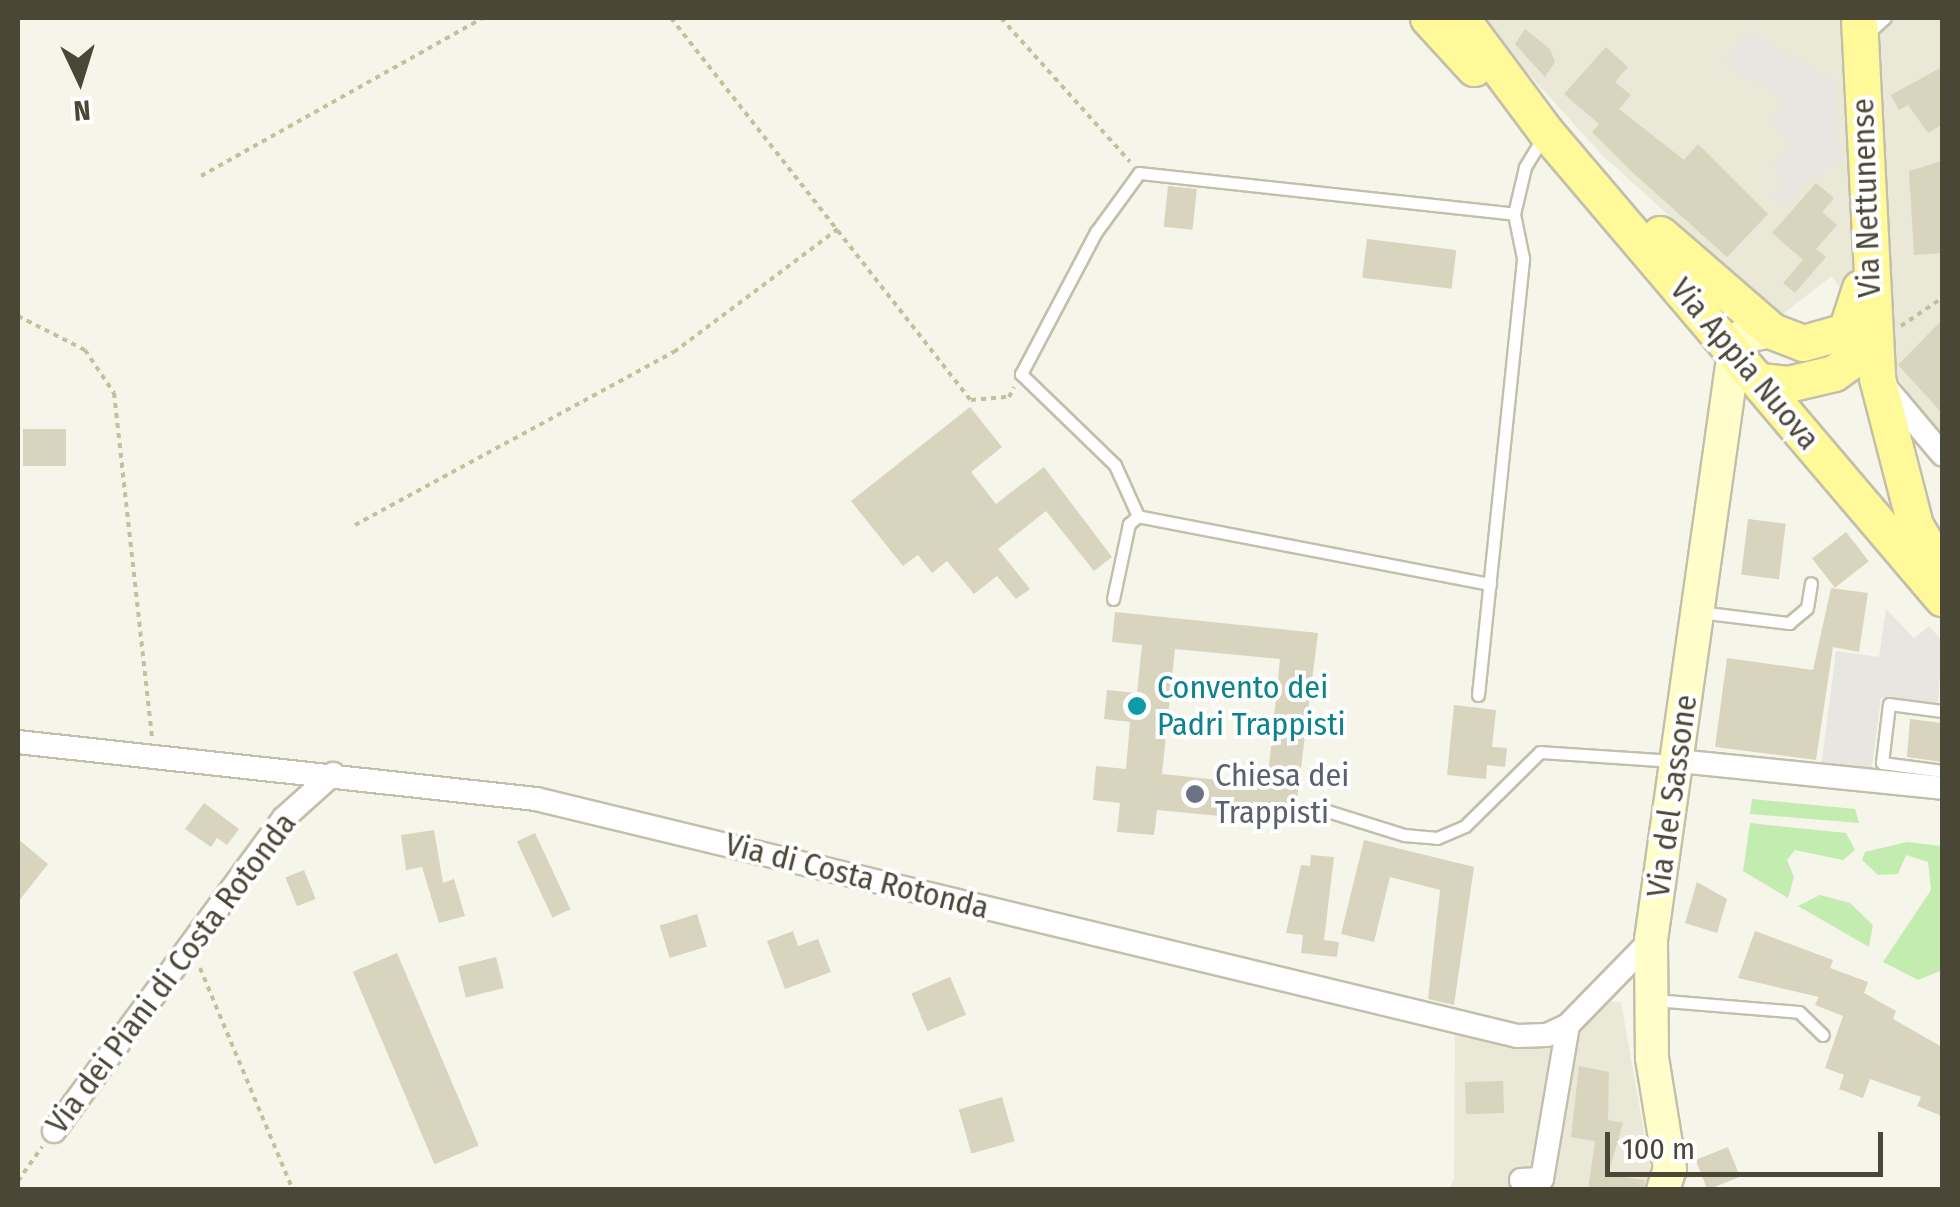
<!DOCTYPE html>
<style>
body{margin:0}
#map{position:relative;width:1960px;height:1207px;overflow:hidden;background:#f6f5ea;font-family:"Fira Sans Condensed",sans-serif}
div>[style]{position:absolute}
.residential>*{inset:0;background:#eae8d7}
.green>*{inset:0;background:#c3ecb1}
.parking>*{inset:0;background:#e7e6e1}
.building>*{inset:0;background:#d8d4be;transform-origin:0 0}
.path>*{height:4px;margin-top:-2px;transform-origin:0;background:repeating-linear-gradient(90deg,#c4bf9c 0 5px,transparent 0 10px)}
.roads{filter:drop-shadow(2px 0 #c2bfab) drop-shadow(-2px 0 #c2bfab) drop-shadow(0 2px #c2bfab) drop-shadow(0 -2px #c2bfab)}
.lane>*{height:11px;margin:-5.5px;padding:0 5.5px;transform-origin:5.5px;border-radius:5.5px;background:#fff}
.street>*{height:22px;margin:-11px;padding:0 11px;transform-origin:11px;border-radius:11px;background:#fff}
.secondary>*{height:32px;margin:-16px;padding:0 16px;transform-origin:16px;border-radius:16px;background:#fffeca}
.primary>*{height:35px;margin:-17.5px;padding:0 17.5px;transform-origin:17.5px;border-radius:17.5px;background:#fff999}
.dots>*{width:28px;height:28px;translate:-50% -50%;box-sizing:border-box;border:5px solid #fff;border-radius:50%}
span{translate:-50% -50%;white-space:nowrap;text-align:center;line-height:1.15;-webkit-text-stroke:8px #fff;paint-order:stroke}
.street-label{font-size:32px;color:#4a4737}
.culture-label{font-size:32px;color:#0d838f}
.left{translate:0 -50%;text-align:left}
.worship-label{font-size:32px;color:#5b616d}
.frame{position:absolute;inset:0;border:20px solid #4a4737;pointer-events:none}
.north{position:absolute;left:30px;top:30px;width:100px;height:100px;-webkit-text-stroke:8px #fff;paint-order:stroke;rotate:176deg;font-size:28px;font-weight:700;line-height:40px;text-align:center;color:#4a4737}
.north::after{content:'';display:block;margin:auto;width:35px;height:45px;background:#4a4737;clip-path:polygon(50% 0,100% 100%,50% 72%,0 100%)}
.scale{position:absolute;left:1605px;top:1132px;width:278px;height:45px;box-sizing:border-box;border:5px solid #4a4737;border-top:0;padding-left:12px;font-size:30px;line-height:35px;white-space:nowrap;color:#4a4737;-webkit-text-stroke:8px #fff;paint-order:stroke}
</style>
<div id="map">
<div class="residential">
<i style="clip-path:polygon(1478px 18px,1942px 18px,1942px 445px,1832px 276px,1780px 316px,1602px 155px)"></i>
<i style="clip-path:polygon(1608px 1001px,1621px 1002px,1654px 1189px,1448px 1190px,1454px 1180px,1455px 1032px,1540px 1047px,1577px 1029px)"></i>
</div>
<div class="green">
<i style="clip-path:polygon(1752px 799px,1855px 809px,1859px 823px,1750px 814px)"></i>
<i style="clip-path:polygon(1750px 823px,1846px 833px,1855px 850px,1843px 860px,1795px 850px,1787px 860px,1794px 877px,1788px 898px,1743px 871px)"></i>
<i style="clip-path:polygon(1907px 842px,1942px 846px,1942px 963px,1940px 971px,1918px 980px,1883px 962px,1931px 890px,1928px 862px,1906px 855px,1898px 874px,1878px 875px,1862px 860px,1865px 852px)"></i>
<i style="clip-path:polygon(1820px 895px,1850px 903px,1873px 925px,1869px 947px,1798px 906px)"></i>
</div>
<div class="parking">
<i style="clip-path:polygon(1746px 30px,1836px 81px,1839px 163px,1809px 179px,1785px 209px,1769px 196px,1783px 181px,1772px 167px,1790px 147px,1769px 122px,1785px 101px,1724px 64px)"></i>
<i style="clip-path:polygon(1886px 609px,1914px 638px,1929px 626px,1942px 641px,1938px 705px,1881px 698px,1871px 774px,1821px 768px,1836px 651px,1879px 657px)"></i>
</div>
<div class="building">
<i style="clip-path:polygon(1525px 29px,1550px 49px,1555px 62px,1545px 77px,1515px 44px)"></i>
<i style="clip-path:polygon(1606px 47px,1628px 67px,1615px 82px,1631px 95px,1619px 109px,1684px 160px,1698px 144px,1768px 214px,1727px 257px,1631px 171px,1592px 132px,1599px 124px,1564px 94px)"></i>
<i style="clip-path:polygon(1942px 67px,1942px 125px,1928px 133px,1908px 105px,1899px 110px,1891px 95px)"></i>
<i style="clip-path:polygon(1942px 161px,1942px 253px,1914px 255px,1909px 171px)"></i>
<i style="clip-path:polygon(1816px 183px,1834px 198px,1822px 212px,1837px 225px,1816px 249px,1826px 257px,1795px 293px,1783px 283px,1803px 260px,1772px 233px)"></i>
<i style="left:1168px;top:186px;width:29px;height:41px;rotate:6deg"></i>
<i style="left:1367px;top:239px;width:90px;height:39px;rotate:7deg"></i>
<i style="clip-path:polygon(1942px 320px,1942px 413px,1898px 365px)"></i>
<i style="clip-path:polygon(970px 407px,1002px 447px,971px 472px,996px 504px,1044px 467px,1112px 557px,1094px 571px,1046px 511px,998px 549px,1030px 589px,1016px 599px,997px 576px,974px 594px,947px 561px,932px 573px,918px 555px,903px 566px,851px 501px)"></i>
<i style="left:23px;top:429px;width:43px;height:37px"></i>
<i style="left:1748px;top:519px;width:38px;height:56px;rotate:7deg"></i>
<i style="left:1846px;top:532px;width:37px;height:43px;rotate:52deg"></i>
<i style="clip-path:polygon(1831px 588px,1868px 593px,1859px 652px,1833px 647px,1816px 760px,1715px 747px,1727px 658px,1813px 670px)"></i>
<i style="clip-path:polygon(evenodd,1115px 612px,1318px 633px,1294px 823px,1157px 810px,1154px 835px,1117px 832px,1120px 803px,1093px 800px,1096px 766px,1126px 769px,1130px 722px,1104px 719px,1107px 690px,1137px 693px,1142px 645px,1112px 642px,1115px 612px,1175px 649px,1280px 659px,1267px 785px,1162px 774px,1175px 649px)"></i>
<i style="clip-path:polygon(1454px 705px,1496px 710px,1492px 747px,1507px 748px,1505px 767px,1487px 765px,1486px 779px,1447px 775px)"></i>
<i style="clip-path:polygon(1910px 719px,1942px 723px,1942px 762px,1907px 757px)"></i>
<i style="clip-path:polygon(204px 803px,239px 829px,227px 845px,217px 838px,211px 847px,185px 829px)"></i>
<i style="clip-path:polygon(434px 830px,443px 883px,454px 879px,465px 916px,439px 923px,422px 867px,406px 870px,401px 835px)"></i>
<i style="left:535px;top:833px;width:84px;height:20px;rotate:65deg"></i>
<i style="clip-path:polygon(18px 839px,48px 864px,18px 902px)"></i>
<i style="clip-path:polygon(1364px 840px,1474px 867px,1454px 1005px,1428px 999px,1440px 890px,1390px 877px,1374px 942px,1341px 934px)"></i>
<i style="clip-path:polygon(1311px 855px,1334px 857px,1324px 940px,1339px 942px,1337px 957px,1301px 953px,1303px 935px,1286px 933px,1301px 865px,1310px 866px)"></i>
<i style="left:304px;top:870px;width:31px;height:20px;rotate:68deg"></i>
<i style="clip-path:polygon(1697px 882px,1727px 899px,1717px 933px,1685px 923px)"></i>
<i style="left:697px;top:914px;width:34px;height:39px;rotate:73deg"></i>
<i style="clip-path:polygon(793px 931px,798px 946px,818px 939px,831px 972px,785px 989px,767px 941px)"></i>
<i style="clip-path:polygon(1755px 931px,1833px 960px,1830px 968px,1868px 982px,1864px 993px,1896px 1011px,1893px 1019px,1942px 1047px,1942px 1116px,1917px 1106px,1921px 1097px,1870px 1079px,1863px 1098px,1839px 1089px,1844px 1075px,1825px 1068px,1843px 1016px,1815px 1005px,1819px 997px,1738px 978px)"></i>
<i style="left:397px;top:953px;width:209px;height:48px;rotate:67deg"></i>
<i style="left:496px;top:957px;width:32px;height:39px;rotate:76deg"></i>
<i style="left:950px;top:977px;width:41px;height:42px;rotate:67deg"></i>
<i style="clip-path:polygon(1579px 1066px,1609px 1072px,1608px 1120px,1623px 1123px,1608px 1175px,1645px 1180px,1644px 1190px,1588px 1190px,1595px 1141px,1571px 1137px)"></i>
<i style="left:1503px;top:1081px;width:32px;height:38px;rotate:88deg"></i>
<i style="left:1002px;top:1097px;width:46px;height:45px;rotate:74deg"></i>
<i style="left:1728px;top:1147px;width:32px;height:35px;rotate:68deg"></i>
</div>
<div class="path">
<i style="left:671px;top:18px;width:486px;rotate:51.9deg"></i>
<i style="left:971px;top:400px;width:38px;rotate:-5deg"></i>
<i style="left:1009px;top:397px;width:11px;rotate:-63deg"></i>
<i style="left:1001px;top:18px;width:193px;rotate:48.1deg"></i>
<i style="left:201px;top:176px;width:323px;rotate:-29.3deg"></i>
<i style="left:18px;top:316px;width:75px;rotate:26.9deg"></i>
<i style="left:85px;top:350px;width:52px;rotate:56deg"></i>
<i style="left:114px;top:393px;width:346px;rotate:83.7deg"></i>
<i style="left:1901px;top:326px;width:50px;rotate:-34.3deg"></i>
<i style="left:355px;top:525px;width:363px;rotate:-28.5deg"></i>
<i style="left:674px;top:352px;width:205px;rotate:-36.9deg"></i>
<i style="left:200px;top:968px;width:241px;rotate:67.3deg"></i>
<i style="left:18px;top:1181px;width:42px;rotate:-54.8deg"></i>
</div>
<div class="roads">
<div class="lane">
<i style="left:1867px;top:34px;width:24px;rotate:-42deg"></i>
<i style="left:1490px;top:584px;width:359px;rotate:-169.1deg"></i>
<i style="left:1138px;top:516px;width:56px;rotate:-114.3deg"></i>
<i style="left:1115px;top:465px;width:131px;rotate:-135.9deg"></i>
<i style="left:1021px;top:374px;width:161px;rotate:-62.2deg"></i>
<i style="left:1096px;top:232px;width:73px;rotate:-53.9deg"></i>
<i style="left:1139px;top:173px;width:377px;rotate:6.2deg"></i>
<i style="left:1113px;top:599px;width:77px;rotate:-78deg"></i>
<i style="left:1129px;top:524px;width:12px;rotate:-42deg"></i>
<i style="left:1699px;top:612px;width:91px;rotate:7deg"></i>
<i style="left:1789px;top:623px;width:23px;rotate:-40deg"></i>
<i style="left:1807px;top:608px;width:25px;rotate:-81deg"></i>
<i style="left:1478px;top:695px;width:439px;rotate:-84.1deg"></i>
<i style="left:1523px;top:258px;width:45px;rotate:-101.6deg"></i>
<i style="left:1514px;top:214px;width:48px;rotate:-76.8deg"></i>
<i style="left:1525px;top:167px;width:37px;rotate:-59deg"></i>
<i style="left:1942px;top:711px;width:53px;rotate:-172.5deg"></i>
<i style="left:1889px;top:704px;width:59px;rotate:96.8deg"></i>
<i style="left:1882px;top:763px;width:61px;rotate:7.6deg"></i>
<i style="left:1324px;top:810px;width:84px;rotate:17.4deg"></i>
<i style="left:1404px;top:835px;width:33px;rotate:5deg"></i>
<i style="left:1437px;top:838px;width:30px;rotate:-23deg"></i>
<i style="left:1465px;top:826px;width:105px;rotate:-44.6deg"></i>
<i style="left:1540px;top:752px;width:132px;rotate:3.9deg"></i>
<i style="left:1654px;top:1000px;width:145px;rotate:4.7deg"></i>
<i style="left:1799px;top:1012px;width:33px;rotate:44deg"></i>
</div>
<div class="street">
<i style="left:1883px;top:384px;width:92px;rotate:49.9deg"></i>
<i style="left:18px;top:742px;width:521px;rotate:6.28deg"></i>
<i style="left:536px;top:799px;width:1009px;rotate:13.58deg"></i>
<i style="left:1517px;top:1036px;width:30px;rotate:-2deg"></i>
<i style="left:1547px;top:1035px;width:23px;rotate:-25deg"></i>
<i style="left:1568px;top:1025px;width:119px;rotate:-45.7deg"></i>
<i style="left:1678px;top:761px;width:265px;rotate:5.8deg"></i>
<i style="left:54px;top:1131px;width:388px;rotate:-53.7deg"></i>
<i style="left:284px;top:818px;width:66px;rotate:-41.9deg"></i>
<i style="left:1521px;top:1180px;width:21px;rotate:-3deg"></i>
<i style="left:1542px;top:1179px;width:156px;rotate:-80.4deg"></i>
</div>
<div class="secondary">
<i style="left:1663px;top:1190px;width:22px;rotate:-72deg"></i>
<i style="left:1670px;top:1169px;width:112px;rotate:-99.2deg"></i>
<i style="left:1652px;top:1058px;width:118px;rotate:-90.5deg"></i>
<i style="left:1651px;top:940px;width:594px;rotate:-81.97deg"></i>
<i style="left:1734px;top:352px;width:17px;rotate:-65deg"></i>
<i style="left:1741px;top:337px;width:32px;rotate:-11deg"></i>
</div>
<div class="primary">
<i style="left:1428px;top:18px;width:68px;rotate:47.4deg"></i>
<i style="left:1461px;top:18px;width:142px;rotate:53.3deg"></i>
<i style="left:1546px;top:132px;width:612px;rotate:49.64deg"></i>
<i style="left:1859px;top:18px;width:360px;rotate:87.1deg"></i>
<i style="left:1877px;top:378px;width:152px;rotate:75.5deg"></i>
<i style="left:1915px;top:525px;width:53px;rotate:59.6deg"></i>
<i style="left:1660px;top:234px;width:148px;rotate:40.9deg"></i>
<i style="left:1772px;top:331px;width:33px;rotate:21deg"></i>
<i style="left:1803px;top:343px;width:45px;rotate:-15.6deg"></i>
<i style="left:1846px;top:331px;width:45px;rotate:-72deg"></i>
<i style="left:1760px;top:381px;width:28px;rotate:6deg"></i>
<i style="left:1788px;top:384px;width:47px;rotate:-13.4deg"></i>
<i style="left:1834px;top:373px;width:26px;rotate:-36deg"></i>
<i style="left:1855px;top:358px;width:38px;rotate:-67deg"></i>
</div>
</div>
<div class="dots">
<i style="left:1137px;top:706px;background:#0f9aa8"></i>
<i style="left:1195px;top:794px;background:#6b7280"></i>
</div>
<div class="street-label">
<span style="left:1866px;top:198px;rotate:-92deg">Via Nettunense</span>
<span style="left:1745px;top:364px;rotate:50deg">Via Appia Nuova</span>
<span style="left:1672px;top:796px;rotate:-82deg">Via del Sassone</span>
<span style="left:857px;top:876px;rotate:14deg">Via di Costa Rotonda</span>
<span style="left:171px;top:973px;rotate:-53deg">Via dei Piani di Costa Rotonda</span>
</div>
<div class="culture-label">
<span class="left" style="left:1157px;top:706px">Convento dei<br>Padri Trappisti</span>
</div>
<div class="worship-label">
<span class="left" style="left:1215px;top:794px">Chiesa dei<br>Trappisti</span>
</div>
<div class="frame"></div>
<div class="north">N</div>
<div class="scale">100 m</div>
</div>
